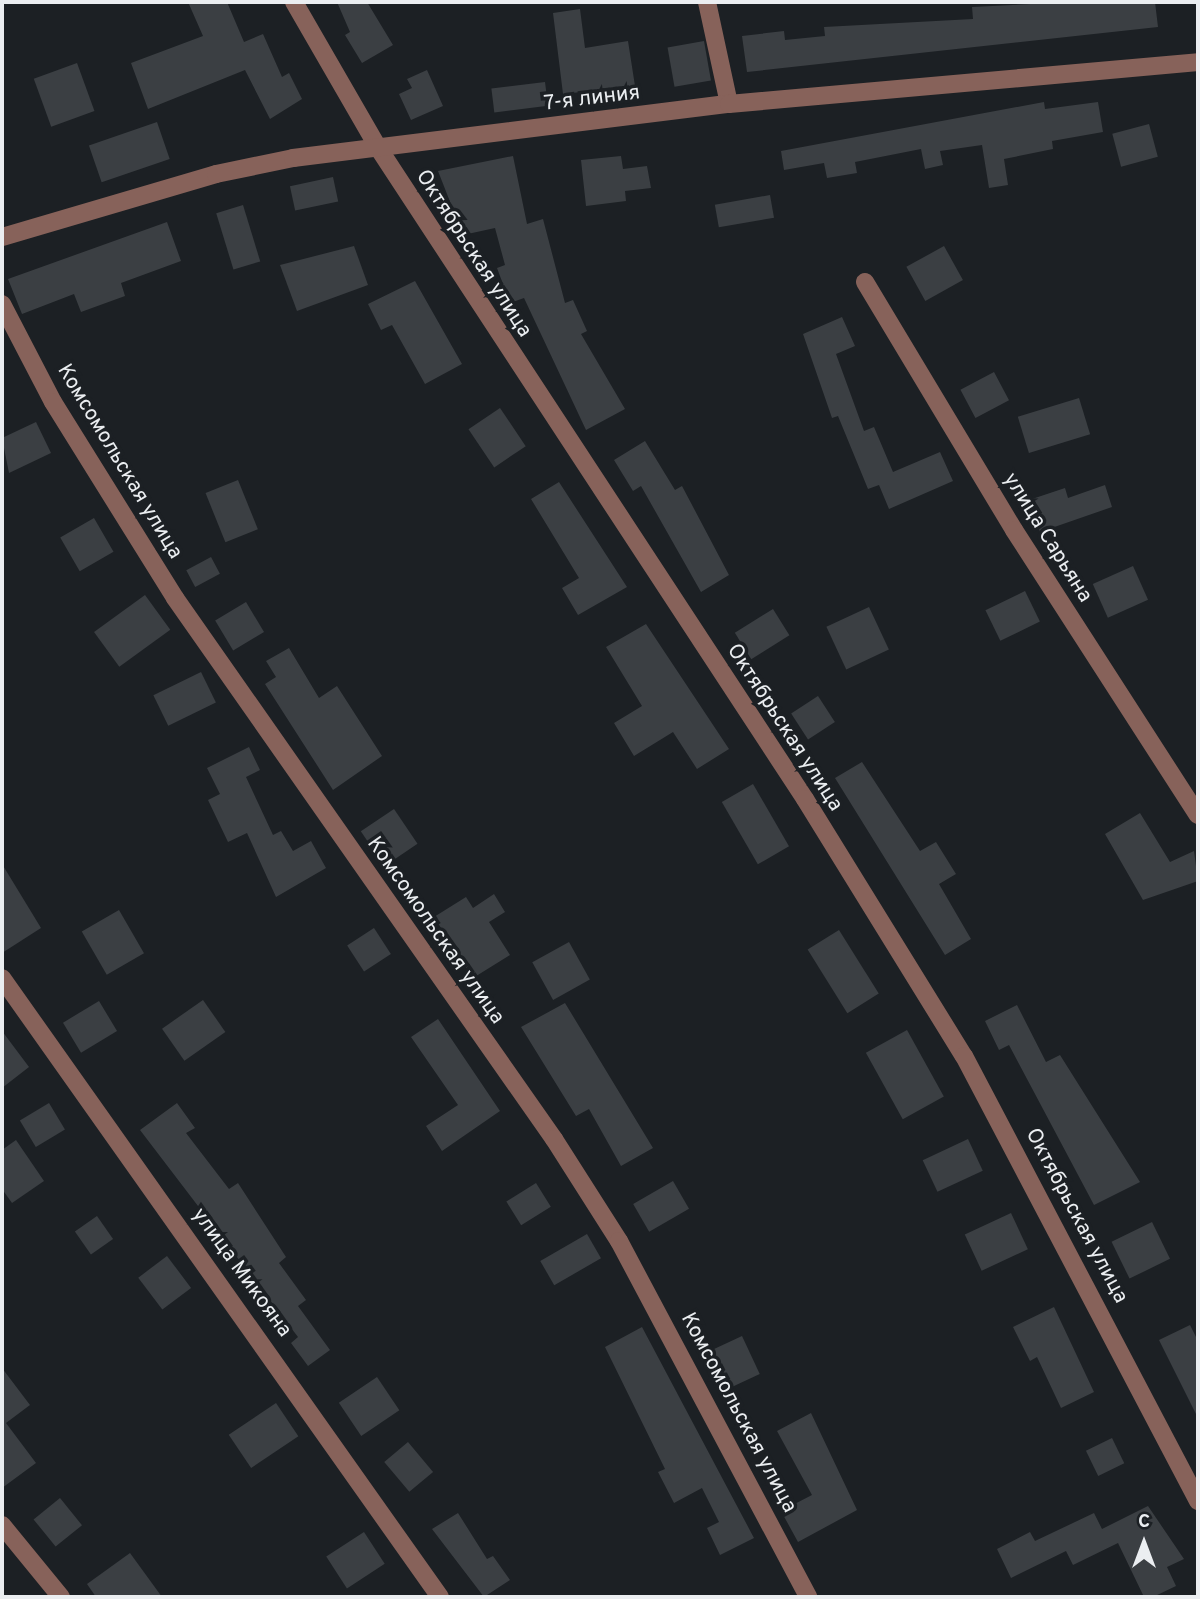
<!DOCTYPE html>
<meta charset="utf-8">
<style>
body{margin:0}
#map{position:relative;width:1200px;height:1599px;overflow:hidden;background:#1c2024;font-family:Overpass,sans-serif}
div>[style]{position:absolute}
.building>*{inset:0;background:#3b3f43;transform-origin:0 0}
.street>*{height:18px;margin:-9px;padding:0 9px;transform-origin:9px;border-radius:9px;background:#87625a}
span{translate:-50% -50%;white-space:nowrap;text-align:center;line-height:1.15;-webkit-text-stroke:7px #1c2024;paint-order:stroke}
.street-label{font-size:21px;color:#ebeef1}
.frame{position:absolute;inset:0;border:4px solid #ebeef1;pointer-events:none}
.north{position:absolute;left:1109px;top:1508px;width:70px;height:70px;-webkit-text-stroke:5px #1c2024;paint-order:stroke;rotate:0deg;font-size:19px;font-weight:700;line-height:28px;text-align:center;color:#ebeef1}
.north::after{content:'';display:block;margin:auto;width:24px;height:32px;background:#ebeef1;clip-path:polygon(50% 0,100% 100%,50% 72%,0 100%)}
</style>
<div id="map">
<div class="building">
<i style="clip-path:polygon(188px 2px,227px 2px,244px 42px,263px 34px,282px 77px,289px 73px,302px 99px,270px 119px,245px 70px,148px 109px,131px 63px,203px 36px)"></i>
<i style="clip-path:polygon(337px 2px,367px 2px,393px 45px,362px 63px,345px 35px,350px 32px)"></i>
<i style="clip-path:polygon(1070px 2px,1155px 2px,1158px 27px,747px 72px,742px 36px,784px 31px,785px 40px,825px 36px,824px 27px,973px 19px,972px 7px)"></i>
<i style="clip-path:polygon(580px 9px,585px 48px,628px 41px,635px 86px,563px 94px,553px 13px)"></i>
<i style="left:704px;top:41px;width:40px;height:37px;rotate:80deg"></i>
<i style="left:77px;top:63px;width:51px;height:46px;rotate:70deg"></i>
<i style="clip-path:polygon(427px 70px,443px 106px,411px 120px,399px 94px,412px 88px,407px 79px)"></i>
<i style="left:545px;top:82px;width:24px;height:54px;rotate:83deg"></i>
<i style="clip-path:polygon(1044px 102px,1045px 109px,1098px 102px,1103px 132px,1052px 141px,1053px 149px,1004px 159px,1008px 185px,989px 188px,982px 145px,940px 151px,943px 165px,925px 169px,921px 149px,855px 162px,857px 173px,827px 178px,824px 163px,784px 170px,781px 151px)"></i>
<i style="left:157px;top:122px;width:39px;height:72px;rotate:71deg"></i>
<i style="left:1149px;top:124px;width:34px;height:38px;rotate:75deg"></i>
<i style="clip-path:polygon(513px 156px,527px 224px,543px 219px,565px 303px,573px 300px,587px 331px,581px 334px,625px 409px,586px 430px,524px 298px,510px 303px,497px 268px,505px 265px,495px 228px,463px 235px,438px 171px)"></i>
<i style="clip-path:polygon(621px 156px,623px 169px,647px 166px,651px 188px,625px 191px,626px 201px,586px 206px,581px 160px)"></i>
<i style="left:333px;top:177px;width:25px;height:44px;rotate:78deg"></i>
<i style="left:770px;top:195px;width:23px;height:56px;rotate:80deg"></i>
<i style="left:243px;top:205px;width:59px;height:28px;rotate:73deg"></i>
<i style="clip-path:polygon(167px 222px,181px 261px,121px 283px,125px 296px,81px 312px,74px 294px,22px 314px,8px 279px)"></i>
<i style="clip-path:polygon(354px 246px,368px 285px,297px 311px,280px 265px)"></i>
<i style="left:944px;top:246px;width:39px;height:43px;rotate:61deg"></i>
<i style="clip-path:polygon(415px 281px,462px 364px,425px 384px,392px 325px,381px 330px,368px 304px)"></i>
<i style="clip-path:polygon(842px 317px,855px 346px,836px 354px,864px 431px,874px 427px,893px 472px,940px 452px,953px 481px,889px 509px,879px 485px,868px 489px,838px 416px,832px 418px,803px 334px)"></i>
<i style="left:994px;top:372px;width:32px;height:38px;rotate:62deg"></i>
<i style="left:1079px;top:398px;width:38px;height:64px;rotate:73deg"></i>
<i style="left:500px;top:408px;width:46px;height:38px;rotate:56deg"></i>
<i style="clip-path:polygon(36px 422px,51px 453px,9px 473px,2px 438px)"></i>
<i style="clip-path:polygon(645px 441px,675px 490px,682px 486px,729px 575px,701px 592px,641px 486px,633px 491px,614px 460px)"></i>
<i style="left:238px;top:480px;width:53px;height:35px;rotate:68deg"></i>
<i style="clip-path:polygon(559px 482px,627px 587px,578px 615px,562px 588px,579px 578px,531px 499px)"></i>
<i style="clip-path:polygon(1105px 485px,1112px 507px,1040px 532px,1029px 500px,1065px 488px,1068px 498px)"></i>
<i style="left:94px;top:518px;width:39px;height:39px;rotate:60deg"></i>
<i style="left:211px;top:557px;width:19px;height:28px;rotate:62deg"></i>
<i style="left:1133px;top:566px;width:37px;height:44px;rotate:66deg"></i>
<i style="left:1025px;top:591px;width:34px;height:44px;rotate:64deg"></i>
<i style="left:145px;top:595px;width:43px;height:63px;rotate:54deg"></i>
<i style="left:246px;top:602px;width:35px;height:36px;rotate:59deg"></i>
<i style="left:869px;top:607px;width:47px;height:47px;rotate:65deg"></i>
<i style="left:773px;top:609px;width:31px;height:45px;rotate:58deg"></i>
<i style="clip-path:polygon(646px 624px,729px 749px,697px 769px,673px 732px,634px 756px,614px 723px,642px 706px,606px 647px)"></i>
<i style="clip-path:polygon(289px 648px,319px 698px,337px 686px,382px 756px,333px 790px,265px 684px,276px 677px,266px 661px)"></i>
<i style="left:201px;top:672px;width:34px;height:53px;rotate:64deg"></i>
<i style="left:818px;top:696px;width:31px;height:32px;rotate:57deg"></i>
<i style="clip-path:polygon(249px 747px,260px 770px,246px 777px,273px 835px,281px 831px,293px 851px,311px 841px,326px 868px,276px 897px,247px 833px,228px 842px,208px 800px,220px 794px,207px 768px)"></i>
<i style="clip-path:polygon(862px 762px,920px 851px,936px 842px,956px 874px,939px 884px,971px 939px,945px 955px,835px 778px)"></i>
<i style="left:753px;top:784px;width:72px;height:36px;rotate:60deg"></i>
<i style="left:394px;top:809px;width:42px;height:40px;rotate:56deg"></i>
<i style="clip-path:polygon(1140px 813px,1170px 862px,1194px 851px,1198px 881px,1143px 900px,1105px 834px)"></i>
<i style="clip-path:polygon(2px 864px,41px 928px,2px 953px)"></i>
<i style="clip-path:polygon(494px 894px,505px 912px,489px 922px,510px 955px,473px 978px,434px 917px,466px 897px,473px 908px)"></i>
<i style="left:119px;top:910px;width:50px;height:43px;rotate:60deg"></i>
<i style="left:374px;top:928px;width:31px;height:32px;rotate:57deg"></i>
<i style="left:839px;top:930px;width:75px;height:37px;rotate:58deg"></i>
<i style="left:569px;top:942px;width:43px;height:42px;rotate:61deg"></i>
<i style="left:203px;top:1000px;width:39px;height:50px;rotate:55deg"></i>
<i style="left:99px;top:1001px;width:35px;height:42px;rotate:59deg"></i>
<i style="clip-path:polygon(565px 1003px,653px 1148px,621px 1166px,589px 1109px,576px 1116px,521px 1027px)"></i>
<i style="clip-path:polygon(1017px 1005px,1046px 1062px,1060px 1055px,1140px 1182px,1094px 1205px,1009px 1045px,999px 1050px,985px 1021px)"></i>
<i style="clip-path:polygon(438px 1019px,500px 1111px,442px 1151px,426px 1126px,458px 1105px,411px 1037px)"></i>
<i style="left:907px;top:1030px;width:76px;height:47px;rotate:61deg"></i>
<i style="clip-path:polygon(2px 1031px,29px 1067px,2px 1088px)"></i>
<i style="left:49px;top:1103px;width:31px;height:34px;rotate:59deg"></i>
<i style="clip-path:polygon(177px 1103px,195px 1128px,186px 1133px,229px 1189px,238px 1183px,286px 1257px,279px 1263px,306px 1300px,298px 1306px,330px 1350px,308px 1366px,291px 1343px,298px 1337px,140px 1130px)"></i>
<i style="left:968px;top:1139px;width:35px;height:50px;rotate:65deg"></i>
<i style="clip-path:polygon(16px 1140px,44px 1181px,12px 1203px,2px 1189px,2px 1150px)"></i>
<i style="left:673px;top:1181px;width:32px;height:46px;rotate:60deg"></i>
<i style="left:536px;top:1183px;width:28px;height:35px;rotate:58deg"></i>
<i style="left:1011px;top:1213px;width:40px;height:51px;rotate:65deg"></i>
<i style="left:97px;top:1216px;width:28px;height:27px;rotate:55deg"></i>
<i style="left:1152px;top:1222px;width:41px;height:45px;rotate:64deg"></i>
<i style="left:587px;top:1234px;width:28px;height:54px;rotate:60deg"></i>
<i style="left:167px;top:1256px;width:40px;height:36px;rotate:53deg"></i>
<i style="clip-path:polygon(1054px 1307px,1094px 1392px,1061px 1408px,1037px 1357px,1030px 1361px,1013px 1327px)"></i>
<i style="clip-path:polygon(1190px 1325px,1198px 1341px,1198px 1418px,1159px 1340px)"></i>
<i style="clip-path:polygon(642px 1327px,754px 1538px,720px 1555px,707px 1528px,719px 1522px,702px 1488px,674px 1503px,658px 1472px,665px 1469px,605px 1347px)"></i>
<i style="left:742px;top:1336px;width:42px;height:45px;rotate:65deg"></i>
<i style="clip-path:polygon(2px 1368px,30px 1405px,6px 1423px,36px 1463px,2px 1488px)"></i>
<i style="left:377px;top:1377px;width:40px;height:46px;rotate:56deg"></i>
<i style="left:276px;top:1403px;width:40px;height:57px;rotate:56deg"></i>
<i style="clip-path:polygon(811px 1413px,857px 1510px,798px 1542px,781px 1511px,812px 1495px,777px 1431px)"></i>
<i style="left:1112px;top:1438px;width:28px;height:29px;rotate:64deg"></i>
<i style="left:408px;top:1442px;width:39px;height:31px;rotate:50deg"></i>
<i style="left:60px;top:1498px;width:35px;height:34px;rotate:51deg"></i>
<i style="clip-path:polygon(1148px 1506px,1184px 1559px,1167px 1567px,1176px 1586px,1153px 1597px,1144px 1597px,1118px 1543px,1073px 1565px,1066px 1551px,1011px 1578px,997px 1549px,1030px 1532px,1035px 1541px,1094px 1513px,1102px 1529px)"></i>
<i style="clip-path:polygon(458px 1513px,487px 1559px,493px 1556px,510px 1580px,484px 1597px,432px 1529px)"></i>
<i style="left:364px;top:1532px;width:38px;height:45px;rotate:57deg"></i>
<i style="clip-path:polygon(130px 1553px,162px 1597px,96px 1597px,87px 1584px)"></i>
</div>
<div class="street">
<i style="left:294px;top:2px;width:170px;rotate:60deg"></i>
<i style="left:379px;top:149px;width:777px;rotate:56.76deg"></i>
<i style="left:805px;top:799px;width:302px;rotate:58.3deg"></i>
<i style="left:964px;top:1056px;width:503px;rotate:62.26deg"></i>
<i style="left:707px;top:2px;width:104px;rotate:77.8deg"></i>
<i style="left:2px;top:237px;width:223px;rotate:-16.4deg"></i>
<i style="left:216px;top:174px;width:79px;rotate:-11.7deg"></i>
<i style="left:293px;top:158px;width:439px;rotate:-7.1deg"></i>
<i style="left:729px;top:104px;width:471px;rotate:-5.1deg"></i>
<i style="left:865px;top:282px;width:289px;rotate:59deg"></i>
<i style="left:1014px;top:530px;width:339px;rotate:57.2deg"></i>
<i style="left:2px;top:304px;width:110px;rotate:62.5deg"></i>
<i style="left:53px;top:402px;width:231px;rotate:58.1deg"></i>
<i style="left:175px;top:598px;width:661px;rotate:54.99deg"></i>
<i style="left:554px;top:1139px;width:121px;rotate:57.5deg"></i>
<i style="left:619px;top:1241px;width:403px;rotate:62deg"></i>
<i style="left:2px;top:978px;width:758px;rotate:54.72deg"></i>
<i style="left:2px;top:1525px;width:93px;rotate:50.7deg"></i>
</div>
<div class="street-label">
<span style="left:592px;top:99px;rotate:-7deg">7-я линия</span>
<span style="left:473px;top:254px;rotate:57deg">Октябрьская улица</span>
<span style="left:119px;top:462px;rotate:59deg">Комсомольская улица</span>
<span style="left:1047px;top:538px;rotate:58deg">улица Сарьяна</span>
<span style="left:784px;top:728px;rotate:57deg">Октябрьская улица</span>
<span style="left:435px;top:931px;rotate:55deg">Комсомольская улица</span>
<span style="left:1076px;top:1216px;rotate:62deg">Октябрьская улица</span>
<span style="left:241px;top:1273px;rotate:54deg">улица Микояна</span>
<span style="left:738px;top:1413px;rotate:62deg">Комсомольская улица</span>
</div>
<div class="frame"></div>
<div class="north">С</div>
</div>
